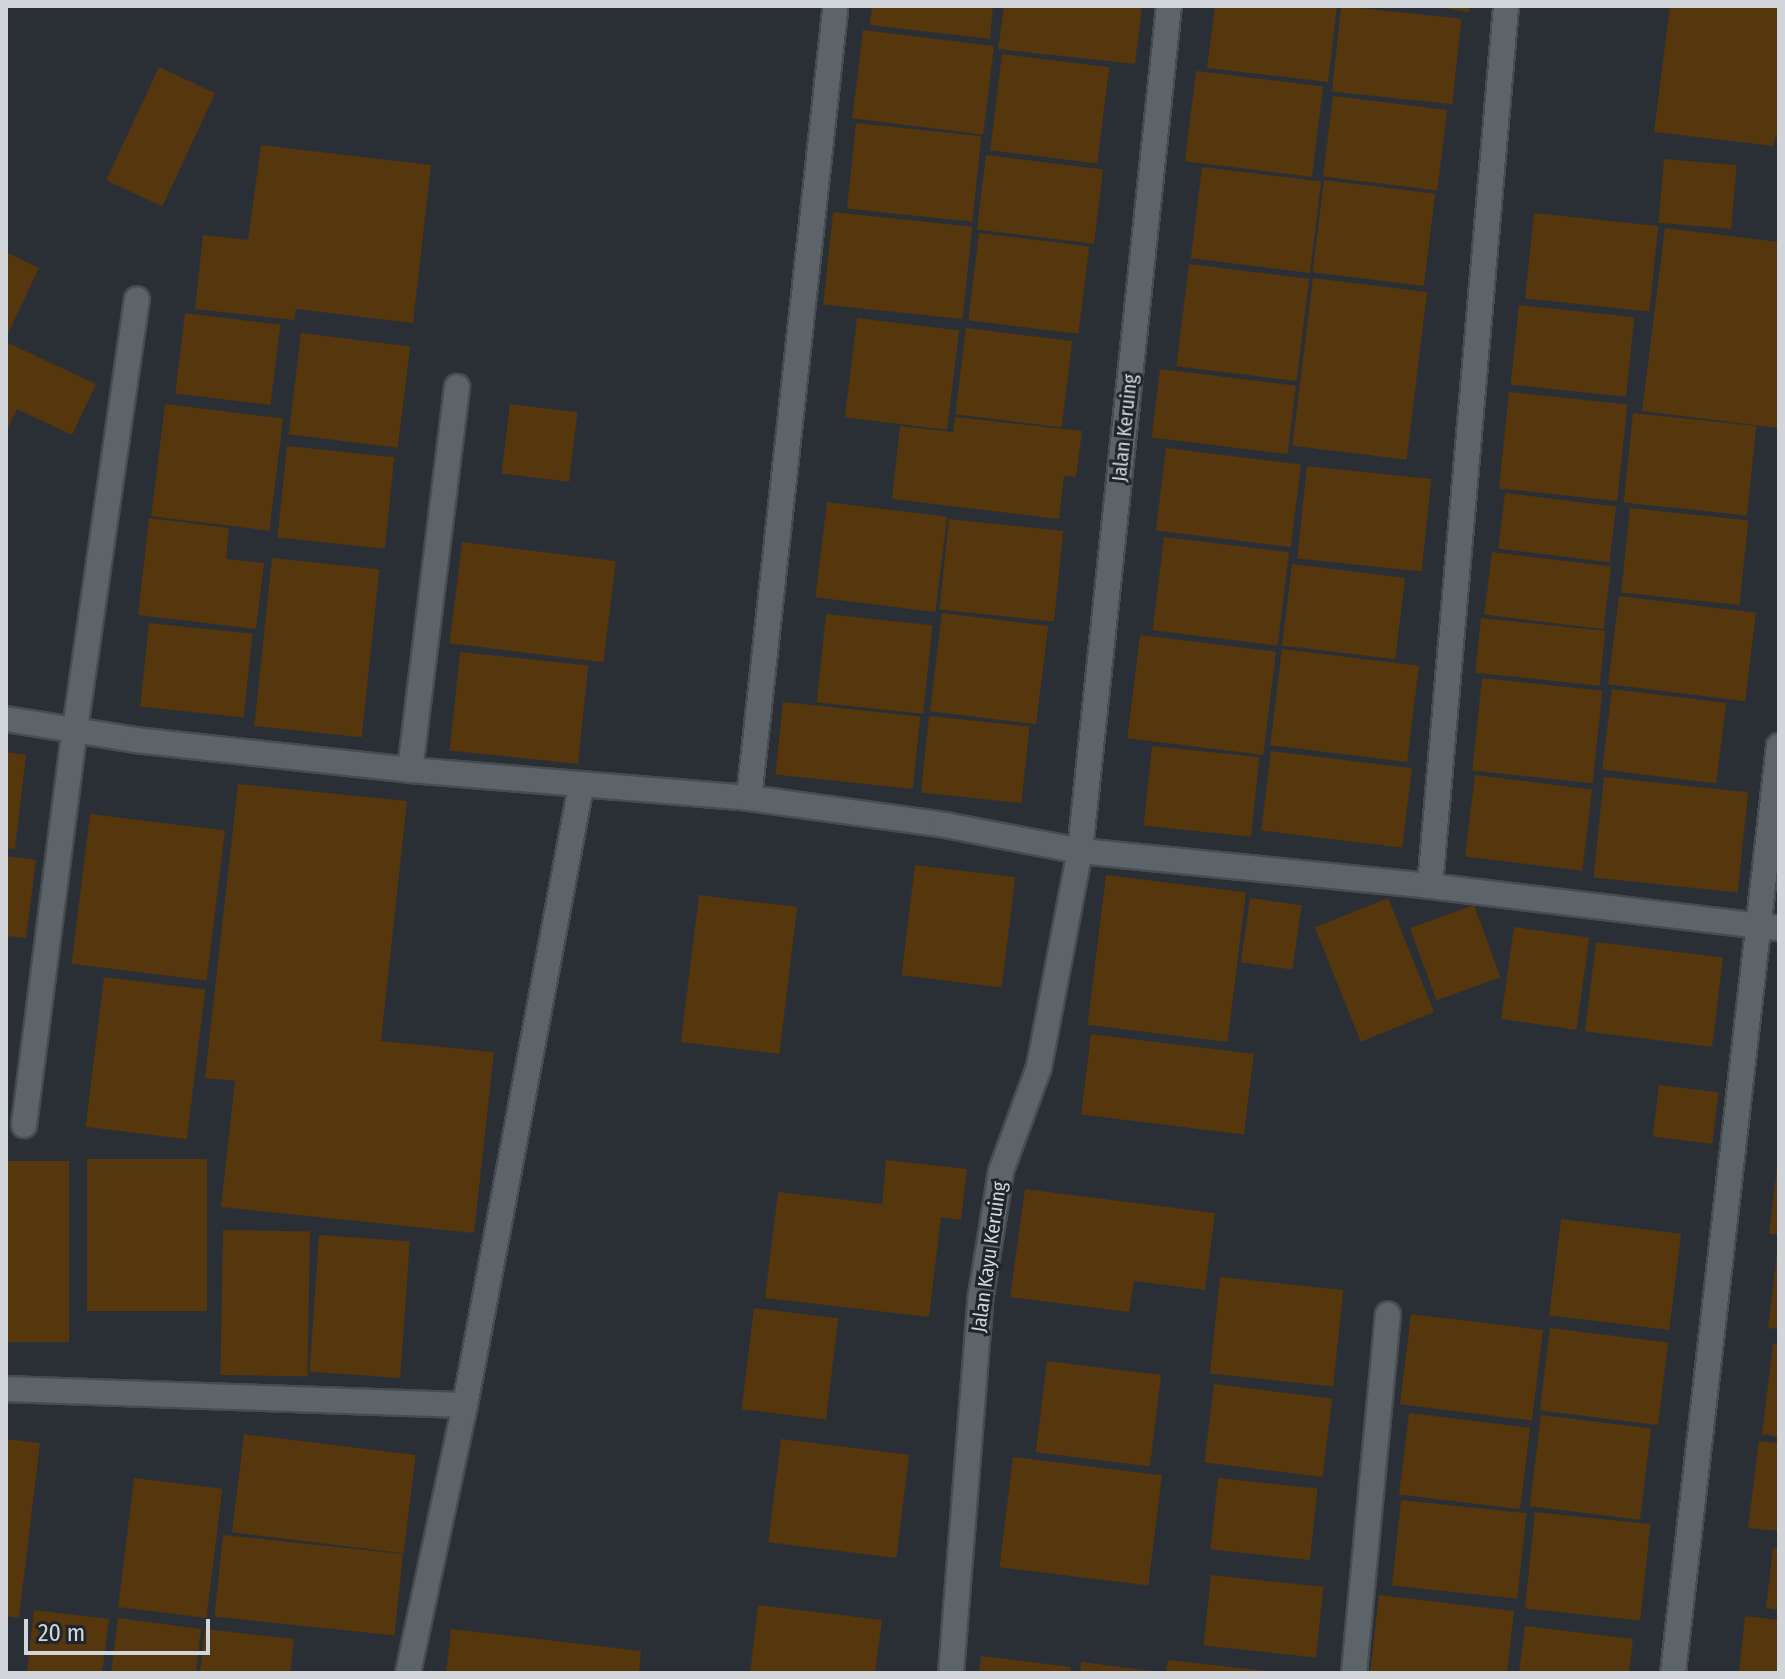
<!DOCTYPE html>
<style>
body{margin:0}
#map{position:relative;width:1785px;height:1679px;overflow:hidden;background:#292f35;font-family:"Fira Sans Condensed",sans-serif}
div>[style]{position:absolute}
.building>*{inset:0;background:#56360d;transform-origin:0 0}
.roads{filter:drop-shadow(2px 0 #474c51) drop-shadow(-2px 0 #474c51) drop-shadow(0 2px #474c51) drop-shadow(0 -2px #474c51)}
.minor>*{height:24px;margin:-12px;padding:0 12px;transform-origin:12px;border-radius:12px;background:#5c6369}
span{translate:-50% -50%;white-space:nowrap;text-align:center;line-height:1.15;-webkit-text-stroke:6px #1f252b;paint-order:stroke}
.street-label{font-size:20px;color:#d2d6da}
.frame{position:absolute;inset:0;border:8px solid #d2d6da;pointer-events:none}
.scale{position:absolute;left:24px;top:1619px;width:186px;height:36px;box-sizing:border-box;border:4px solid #d2d6da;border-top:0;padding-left:10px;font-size:24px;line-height:28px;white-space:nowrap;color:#d2d6da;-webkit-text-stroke:6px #1f252b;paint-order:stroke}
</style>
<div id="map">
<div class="building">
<i style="clip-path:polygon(872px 6px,993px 6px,990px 39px,870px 25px)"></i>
<i style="clip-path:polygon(1004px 6px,1142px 6px,1135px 64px,998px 49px)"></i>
<i style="clip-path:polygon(1215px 6px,1337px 6px,1328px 82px,1207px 68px)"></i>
<i style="left:1341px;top:6px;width:121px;height:86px;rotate:6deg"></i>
<i style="clip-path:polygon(1432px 6px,1469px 6px,1469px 12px)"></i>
<i style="clip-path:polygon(1670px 6px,1779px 6px,1779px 138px,1775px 137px,1774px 146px,1654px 132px)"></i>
<i style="left:863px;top:30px;width:132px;height:89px;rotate:7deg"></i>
<i style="left:1002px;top:54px;width:108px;height:97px;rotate:7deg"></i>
<i style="left:159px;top:67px;width:62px;height:125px;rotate:25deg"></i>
<i style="left:1196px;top:71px;width:128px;height:91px;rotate:7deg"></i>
<i style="left:1333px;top:96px;width:115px;height:81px;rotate:7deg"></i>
<i style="left:856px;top:123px;width:126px;height:86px;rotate:6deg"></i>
<i style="clip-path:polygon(261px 145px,431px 165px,413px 323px,296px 309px,294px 320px,195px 309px,203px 235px,248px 240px)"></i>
<i style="left:986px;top:155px;width:118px;height:75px;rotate:7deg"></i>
<i style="left:1664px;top:159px;width:73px;height:64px;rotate:5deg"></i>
<i style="left:1202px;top:167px;width:120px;height:92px;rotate:7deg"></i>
<i style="left:1324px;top:180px;width:112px;height:93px;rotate:7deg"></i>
<i style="left:833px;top:212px;width:140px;height:93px;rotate:6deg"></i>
<i style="left:1534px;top:213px;width:125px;height:86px;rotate:6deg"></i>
<i style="clip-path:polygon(1665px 228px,1779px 242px,1779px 428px,1642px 411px)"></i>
<i style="left:979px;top:233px;width:111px;height:88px;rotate:7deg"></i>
<i style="clip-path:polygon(6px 252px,39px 268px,6px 338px)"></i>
<i style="left:1189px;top:264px;width:121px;height:103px;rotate:7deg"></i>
<i style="left:1313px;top:278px;width:115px;height:169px;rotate:7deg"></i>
<i style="left:1519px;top:305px;width:116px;height:80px;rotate:6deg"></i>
<i style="left:185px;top:313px;width:96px;height:81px;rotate:7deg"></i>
<i style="left:857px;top:318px;width:103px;height:100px;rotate:7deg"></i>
<i style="left:966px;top:328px;width:107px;height:87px;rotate:7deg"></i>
<i style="left:301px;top:333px;width:110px;height:102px;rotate:7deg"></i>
<i style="clip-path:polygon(6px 342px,96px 384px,72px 435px,17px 409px,6px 432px)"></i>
<i style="left:1160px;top:369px;width:137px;height:69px;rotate:7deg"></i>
<i style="left:1509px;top:392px;width:119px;height:97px;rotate:6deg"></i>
<i style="left:165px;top:404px;width:119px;height:113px;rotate:7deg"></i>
<i style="left:510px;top:404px;width:68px;height:70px;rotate:7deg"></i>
<i style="left:1633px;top:413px;width:124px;height:90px;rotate:6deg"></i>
<i style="clip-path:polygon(955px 417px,1082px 431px,1076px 477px,1064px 476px,1059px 519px,892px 499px,900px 426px,953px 432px)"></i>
<i style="left:287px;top:446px;width:108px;height:92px;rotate:6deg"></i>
<i style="left:1166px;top:448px;width:136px;height:83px;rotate:7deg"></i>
<i style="left:1307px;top:466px;width:125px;height:93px;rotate:6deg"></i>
<i style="left:1505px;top:493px;width:112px;height:56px;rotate:7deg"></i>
<i style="left:827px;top:502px;width:121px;height:96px;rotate:7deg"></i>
<i style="left:1630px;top:508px;width:119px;height:85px;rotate:6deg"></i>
<i style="clip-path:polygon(149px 518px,229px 528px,226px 559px,264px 563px,256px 629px,138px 615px)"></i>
<i style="left:949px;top:519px;width:115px;height:91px;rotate:6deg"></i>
<i style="left:1164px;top:537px;width:126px;height:94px;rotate:7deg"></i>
<i style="left:462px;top:542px;width:155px;height:102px;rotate:7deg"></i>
<i style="left:1492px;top:552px;width:120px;height:63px;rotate:7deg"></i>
<i style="left:272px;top:558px;width:108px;height:169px;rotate:6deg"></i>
<i style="left:1292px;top:564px;width:114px;height:82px;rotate:7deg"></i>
<i style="left:1619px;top:596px;width:138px;height:89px;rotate:7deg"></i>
<i style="left:942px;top:613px;width:107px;height:99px;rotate:7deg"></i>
<i style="left:826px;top:614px;width:107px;height:89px;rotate:6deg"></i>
<i style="left:1481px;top:618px;width:125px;height:55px;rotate:6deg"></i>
<i style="left:149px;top:623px;width:104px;height:84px;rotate:6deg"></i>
<i style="left:1140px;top:635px;width:137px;height:104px;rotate:7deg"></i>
<i style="left:1282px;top:649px;width:138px;height:97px;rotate:7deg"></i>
<i style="left:460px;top:652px;width:129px;height:99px;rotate:6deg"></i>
<i style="left:1482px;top:678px;width:121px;height:93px;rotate:6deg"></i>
<i style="left:1612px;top:689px;width:115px;height:81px;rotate:7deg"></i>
<i style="left:783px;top:702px;width:138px;height:73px;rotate:6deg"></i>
<i style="left:929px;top:716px;width:101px;height:77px;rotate:6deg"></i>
<i style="left:1152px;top:746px;width:108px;height:80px;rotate:6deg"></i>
<i style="left:1271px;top:751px;width:142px;height:80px;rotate:7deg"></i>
<i style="clip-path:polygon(6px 752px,26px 755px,15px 849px,6px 848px)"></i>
<i style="left:1475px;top:775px;width:118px;height:82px;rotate:7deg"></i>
<i style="left:1604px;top:777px;width:145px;height:101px;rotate:6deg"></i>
<i style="clip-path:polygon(238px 784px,407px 801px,381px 1041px,494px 1052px,474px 1233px,221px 1207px,235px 1081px,205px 1078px)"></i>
<i style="left:90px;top:814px;width:136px;height:151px;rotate:7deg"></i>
<i style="clip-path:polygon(6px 856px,36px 860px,26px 938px,6px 936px)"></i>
<i style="left:915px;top:865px;width:101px;height:111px;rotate:7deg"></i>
<i style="left:1106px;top:875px;width:141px;height:151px;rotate:7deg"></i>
<i style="left:699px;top:895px;width:99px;height:148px;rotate:7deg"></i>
<i style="left:1250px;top:898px;width:52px;height:65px;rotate:8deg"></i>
<i style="left:1388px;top:898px;width:123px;height:79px;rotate:68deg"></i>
<i style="left:1474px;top:905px;width:77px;height:68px;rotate:70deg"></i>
<i style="left:1514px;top:927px;width:76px;height:93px;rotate:8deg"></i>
<i style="left:1596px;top:942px;width:128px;height:90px;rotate:7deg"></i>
<i style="left:104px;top:977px;width:102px;height:151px;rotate:7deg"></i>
<i style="left:1091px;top:1034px;width:164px;height:81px;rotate:7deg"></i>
<i style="left:1659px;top:1085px;width:60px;height:52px;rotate:7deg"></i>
<i style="left:87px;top:1159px;width:120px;height:152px"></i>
<i style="clip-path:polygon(886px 1160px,967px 1169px,961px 1220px,941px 1217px,929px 1317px,765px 1298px,778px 1192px,882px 1204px)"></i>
<i style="left:6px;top:1161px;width:63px;height:181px"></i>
<i style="clip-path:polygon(1777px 1168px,1779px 1168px,1779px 1235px,1769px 1234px)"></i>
<i style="clip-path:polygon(1025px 1189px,1215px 1213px,1205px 1290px,1134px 1281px,1129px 1312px,1010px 1297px)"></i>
<i style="left:1561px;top:1219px;width:121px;height:97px;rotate:7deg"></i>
<i style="left:223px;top:1230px;width:87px;height:145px;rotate:1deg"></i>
<i style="left:319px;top:1235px;width:91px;height:137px;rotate:4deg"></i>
<i style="clip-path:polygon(1777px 1254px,1779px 1254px,1779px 1329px,1768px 1328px)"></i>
<i style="left:1220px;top:1277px;width:124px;height:97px;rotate:6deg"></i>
<i style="left:754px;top:1308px;width:85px;height:102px;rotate:7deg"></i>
<i style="left:1411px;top:1314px;width:133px;height:91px;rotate:7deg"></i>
<i style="left:1550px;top:1328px;width:119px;height:83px;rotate:7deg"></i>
<i style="clip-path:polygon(1773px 1344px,1779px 1344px,1779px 1437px,1762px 1434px)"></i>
<i style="left:1047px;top:1361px;width:115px;height:92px;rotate:7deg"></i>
<i style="left:1214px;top:1384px;width:119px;height:79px;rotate:7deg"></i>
<i style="left:1409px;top:1413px;width:122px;height:82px;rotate:7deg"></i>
<i style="left:1541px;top:1415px;width:111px;height:92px;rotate:7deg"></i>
<i style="left:244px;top:1434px;width:173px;height:99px;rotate:7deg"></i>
<i style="clip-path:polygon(6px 1439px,40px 1443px,19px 1618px,6px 1616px)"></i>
<i style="left:781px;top:1439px;width:129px;height:104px;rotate:7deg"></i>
<i style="clip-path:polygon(1759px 1441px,1779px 1443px,1779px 1531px,1748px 1528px)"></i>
<i style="left:1013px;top:1457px;width:150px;height:111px;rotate:7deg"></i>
<i style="left:134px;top:1478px;width:89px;height:130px;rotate:7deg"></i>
<i style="left:1218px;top:1478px;width:100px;height:72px;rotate:6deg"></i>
<i style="left:1401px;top:1500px;width:126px;height:86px;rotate:6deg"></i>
<i style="left:1535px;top:1512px;width:116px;height:97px;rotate:6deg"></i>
<i style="left:223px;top:1535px;width:181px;height:82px;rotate:6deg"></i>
<i style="clip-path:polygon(1773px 1548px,1779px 1549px,1779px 1610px,1766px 1608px)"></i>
<i style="left:1211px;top:1575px;width:113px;height:71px;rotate:6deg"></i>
<i style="clip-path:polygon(1379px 1595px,1514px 1611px,1507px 1673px,1370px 1673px)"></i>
<i style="clip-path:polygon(758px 1605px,882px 1620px,875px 1673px,750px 1673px)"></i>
<i style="clip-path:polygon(34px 1610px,109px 1619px,102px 1673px,27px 1673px)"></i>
<i style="clip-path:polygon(1745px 1616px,1779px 1620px,1779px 1673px,1739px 1673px)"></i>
<i style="clip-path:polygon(118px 1618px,201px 1629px,196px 1673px,111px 1673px)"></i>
<i style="clip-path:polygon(1525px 1626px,1633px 1639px,1629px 1673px,1519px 1673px)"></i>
<i style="clip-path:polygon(205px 1629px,294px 1639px,290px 1673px,200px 1673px)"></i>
<i style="clip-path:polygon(451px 1629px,641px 1651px,639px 1673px,446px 1673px)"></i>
<i style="clip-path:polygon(981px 1656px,1071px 1667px,1070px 1673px,979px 1673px)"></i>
<i style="clip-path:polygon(1168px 1660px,1268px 1671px,1268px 1673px,1166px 1673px)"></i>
<i style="clip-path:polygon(1081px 1662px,1152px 1671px,1152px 1673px,1080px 1673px)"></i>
</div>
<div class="roads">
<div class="minor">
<i style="left:6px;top:719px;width:131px;rotate:9.2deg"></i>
<i style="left:135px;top:740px;width:277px;rotate:6.2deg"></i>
<i style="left:410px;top:770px;width:340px;rotate:4.7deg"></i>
<i style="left:749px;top:798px;width:198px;rotate:7.8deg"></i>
<i style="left:945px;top:825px;width:137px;rotate:10.9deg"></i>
<i style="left:1080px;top:851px;width:352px;rotate:5.7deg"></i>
<i style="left:1430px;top:886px;width:352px;rotate:6.9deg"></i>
<i style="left:410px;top:770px;width:386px;rotate:-83deg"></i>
<i style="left:749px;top:798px;width:792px;rotate:-83.76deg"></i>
<i style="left:1430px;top:886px;width:883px;rotate:-85.06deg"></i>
<i style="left:24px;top:1125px;width:399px;rotate:-82.7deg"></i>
<i style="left:75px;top:729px;width:434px;rotate:-81.8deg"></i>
<i style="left:6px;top:1389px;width:459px;rotate:2deg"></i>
<i style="left:408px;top:1673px;width:274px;rotate:-78deg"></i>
<i style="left:465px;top:1405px;width:630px;rotate:-79.39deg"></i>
<i style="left:951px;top:1673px;width:379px;rotate:-85.5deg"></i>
<i style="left:981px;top:1295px;width:126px;rotate:-80.8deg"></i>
<i style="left:1001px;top:1171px;width:111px;rotate:-69.9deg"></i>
<i style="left:1039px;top:1067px;width:220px;rotate:-79.3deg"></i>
<i style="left:1080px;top:851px;width:850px;rotate:-83.99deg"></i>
<i style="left:1354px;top:1673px;width:360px;rotate:-84.6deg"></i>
<i style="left:1673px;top:1673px;width:933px;rotate:-83.48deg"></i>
</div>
</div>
<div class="street-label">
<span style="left:1125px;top:428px;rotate:-84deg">Jalan Keruing</span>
<span style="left:989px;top:1257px;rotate:-82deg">Jalan Kayu Keruing</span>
</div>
<div class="frame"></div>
<div class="scale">20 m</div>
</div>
